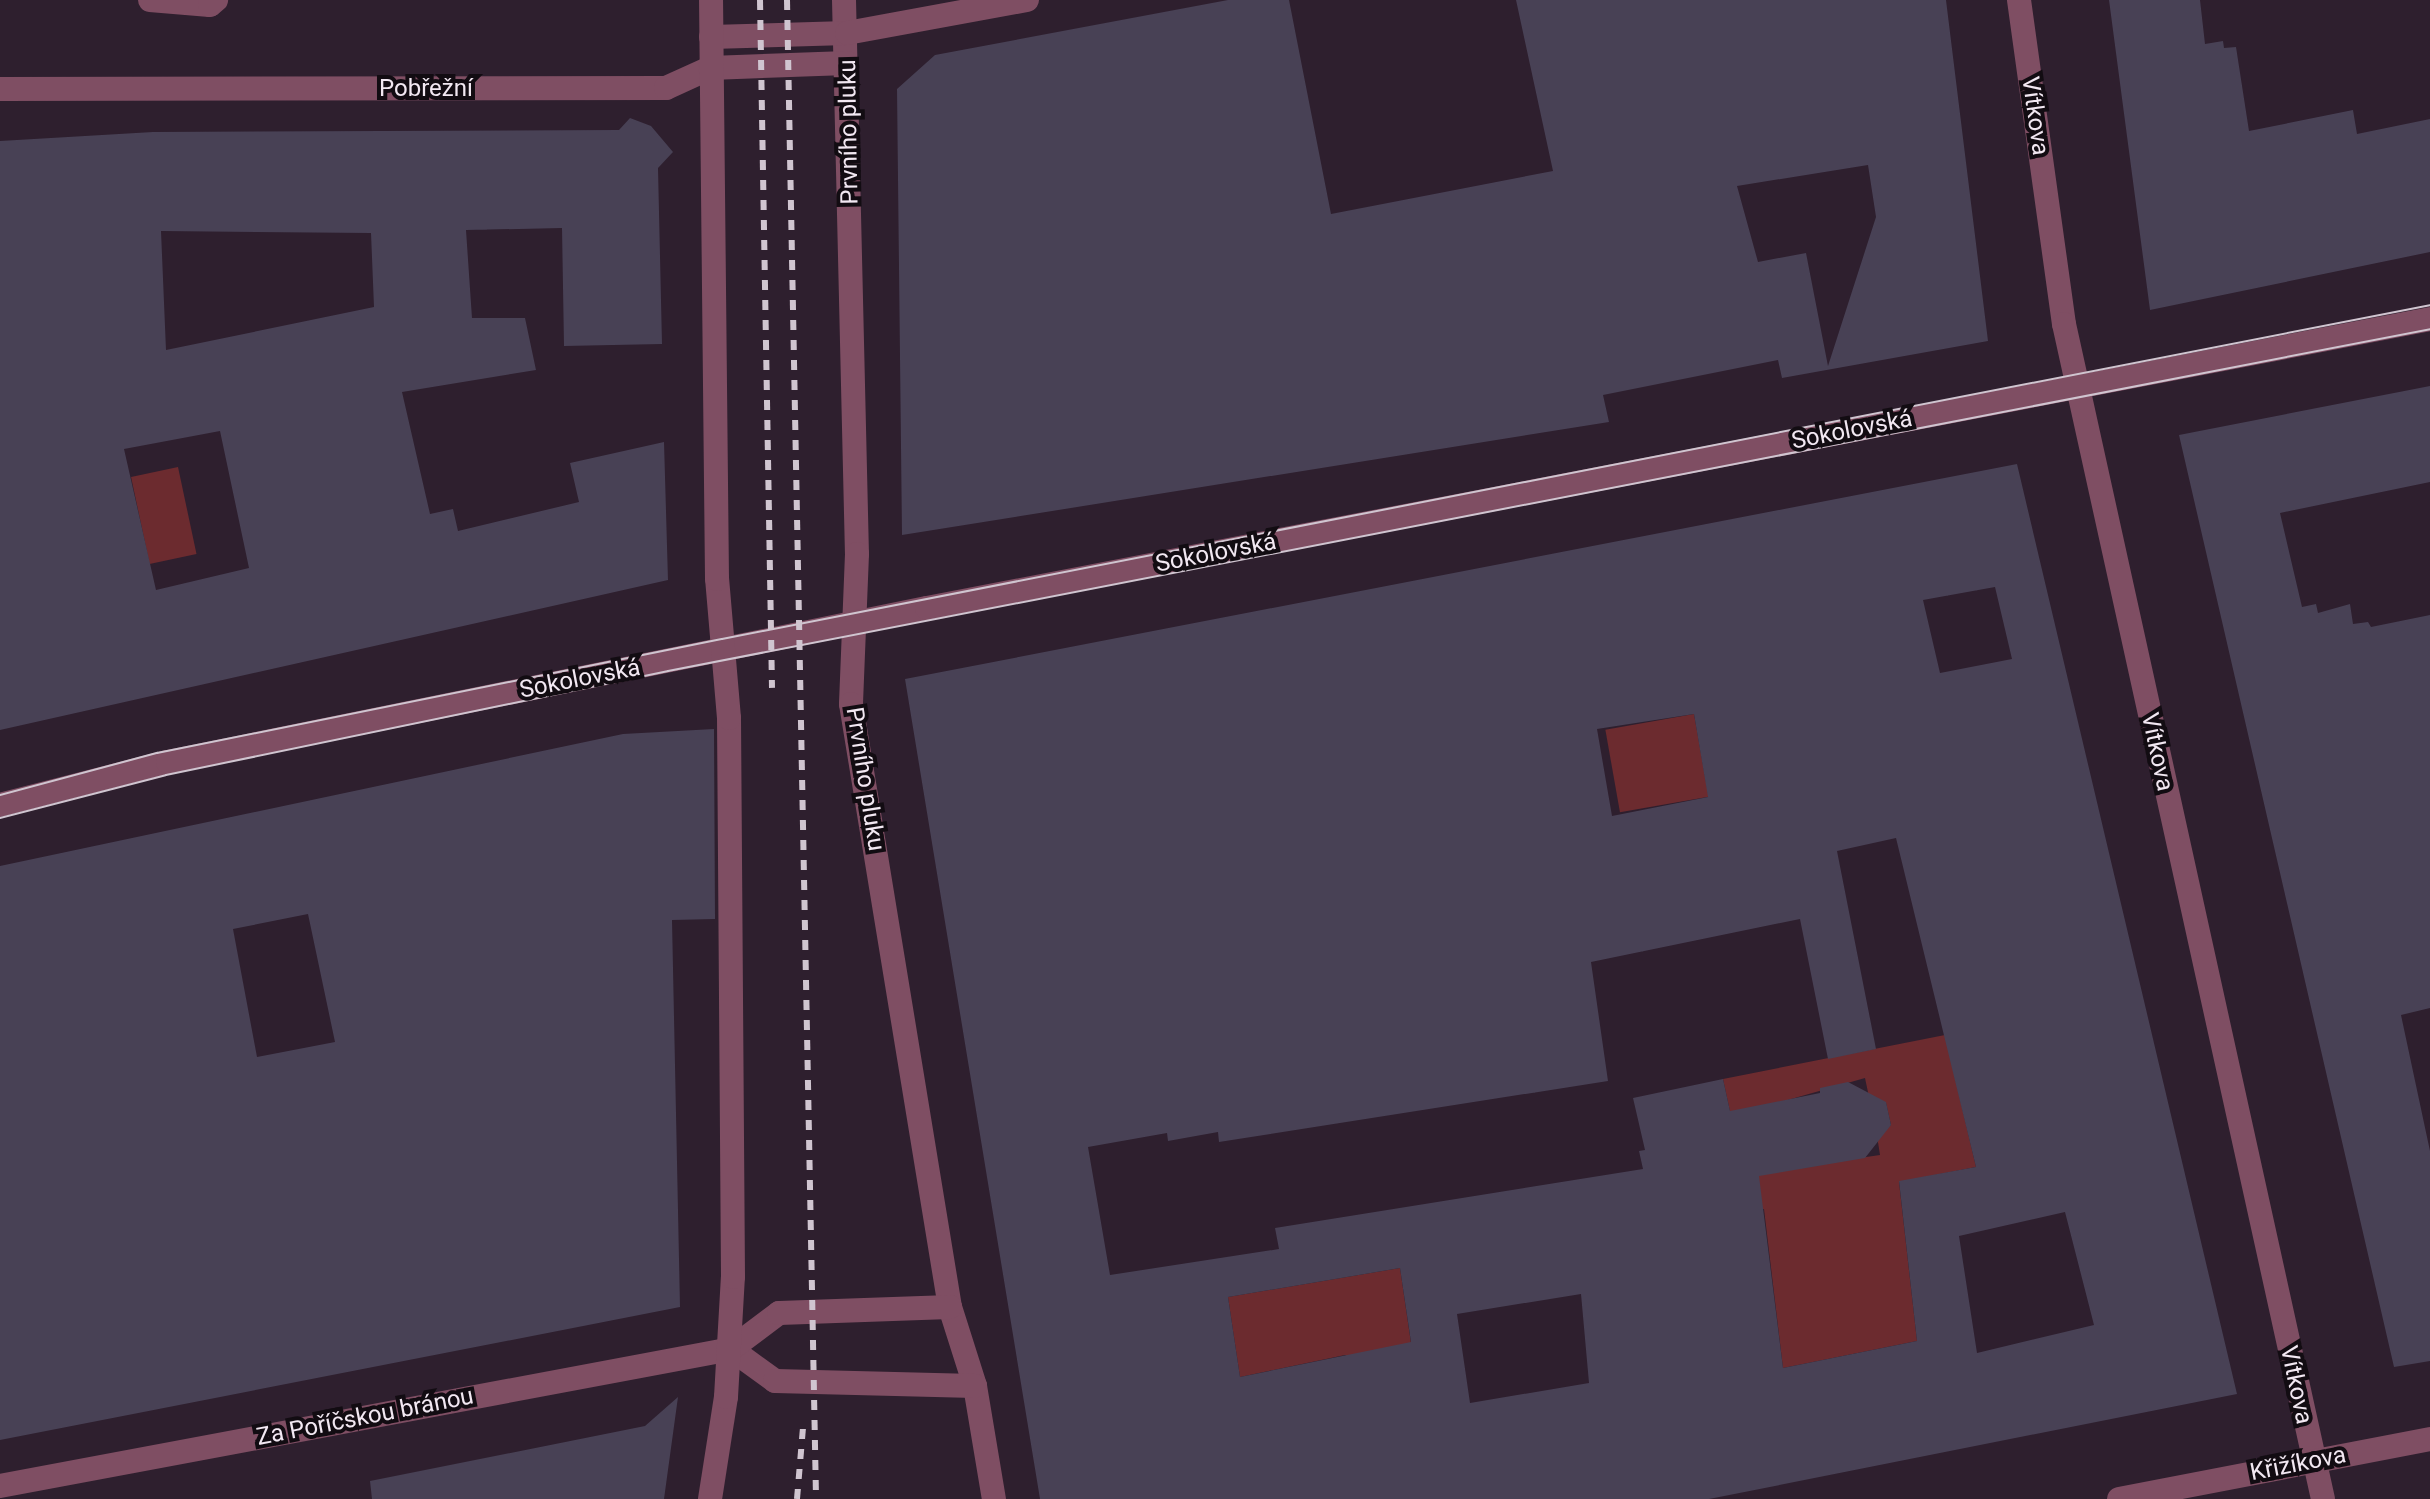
<!DOCTYPE html>
<meta charset="utf-8">
<style>
body{margin:0}
#map{position:relative;width:2430px;height:1499px;overflow:hidden;background:#2e1f2e;font-family:Roboto,sans-serif}
div>[style]{position:absolute}
.green>*{inset:0;background:#6c2b2f;transform-origin:0 0}
.building>*{inset:0;background:#484155}
.minor>*{height:24px;margin:-12px;padding:0 12px;transform-origin:12px;border-radius:12px;background:#7f4e63}
.tram>*{height:2px;margin:-1px;padding:0 1px;transform-origin:1px;border-radius:1px;background:#d0c5d0}
.rail>*{height:6px;margin-top:-3px;transform-origin:0;background:repeating-linear-gradient(90deg,#d0c5d0 0 10px,transparent 0 20px)}
span{translate:-50% -50%;white-space:nowrap;text-align:center;line-height:1.15;-webkit-text-stroke:8px #120c12;paint-order:stroke}
.street-label{font-size:24px;color:#f2e8f2}
</style>
<div id="map">
<div class="green">
<i style="left:178px;top:467px;width:89px;height:48px;rotate:78deg"></i>
<i style="left:1694px;top:714px;width:84px;height:90px;rotate:80deg"></i>
<i style="clip-path:polygon(1945px 1035px,1976px 1167px,1899px 1182px,1917px 1341px,1783px 1368px,1764px 1209px,1749px 1211px,1742px 1175px,1880px 1155px,1877px 1136px,1891px 1125px,1886px 1103px,1869px 1097px,1865px 1078px,1731px 1116px,1723px 1079px)"></i>
<i style="clip-path:polygon(1400px 1268px,1418px 1391px,1345px 1355px,1240px 1377px,1228px 1297px)"></i>
</div>
<div class="building">
<i style="clip-path:polygon(evenodd,1228px 0,1289px 0,1331px 214px,1553px 171px,1516px 0,1946px 0,1988px 341px,1782px 378px,1778px 360px,1603px 395px,1609px 422px,902px 535px,897px 89px,935px 55px,1228px 0,1868px 165px,1876px 217px,1828px 366px,1806px 253px,1758px 262px,1737px 186px,1868px 165px)"></i>
<i style="clip-path:polygon(2109px 0,2200px 0,2205px 44px,2223px 41px,2224px 48px,2236px 47px,2249px 131px,2353px 110px,2357px 134px,2430px 119px,2430px 252px,2150px 310px)"></i>
<i style="clip-path:polygon(evenodd,630px 118px,651px 126px,673px 152px,658px 168px,662px 344px,564px 346px,562px 228px,466px 230px,472px 318px,525px 318px,536px 370px,402px 392px,430px 514px,453px 509px,458px 531px,579px 502px,570px 463px,664px 442px,668px 580px,0 730px,0 141px,153px 132px,619px 130px,630px 118px,161px 231px,371px 233px,374px 307px,166px 350px,161px 231px,630px 118px,220px 431px,249px 568px,156px 590px,124px 449px,220px 431px)"></i>
<i style="clip-path:polygon(2430px 386px,2430px 482px,2280px 513px,2302px 607px,2316px 604px,2318px 613px,2350px 604px,2353px 624px,2368px 622px,2371px 627px,2430px 615px,2430px 1008px,2401px 1015px,2430px 1151px,2430px 1361px,2394px 1367px,2179px 435px)"></i>
<i style="clip-path:polygon(evenodd,2017px 464px,2237px 1394px,1709px 1499px,1040px 1499px,905px 679px,2017px 464px,1995px 587px,2012px 659px,1940px 673px,1923px 600px,1995px 587px,2017px 464px,1694px 714px,1708px 797px,1612px 816px,1597px 729px,1694px 714px,2017px 464px,1896px 838px,1976px 1167px,1899px 1181px,1917px 1341px,1783px 1368px,1759px 1176px,1865px 1158px,1891px 1125px,1886px 1102px,1848px 1082px,1820px 1088px,1820px 1093px,1730px 1111px,1723px 1079px,1633px 1098px,1645px 1150px,1639px 1151px,1643px 1169px,1275px 1228px,1279px 1249px,1110px 1275px,1088px 1147px,1167px 1133px,1168px 1141px,1218px 1132px,1219px 1142px,1608px 1081px,1591px 962px,1800px 919px,1828px 1059px,1876px 1049px,1837px 851px,1896px 838px,2017px 464px,2065px 1212px,2094px 1325px,1977px 1353px,1959px 1236px,2065px 1212px,2017px 464px,1400px 1268px,1411px 1342px,1240px 1377px,1228px 1297px,1400px 1268px,2017px 464px,1581px 1294px,1589px 1383px,1470px 1403px,1457px 1314px,1581px 1294px)"></i>
<i style="clip-path:polygon(evenodd,714px 729px,715px 919px,672px 920px,680px 1307px,0 1440px,0 866px,623px 734px,714px 729px,308px 914px,335px 1042px,257px 1057px,233px 929px,308px 914px)"></i>
<i style="clip-path:polygon(678px 1397px,664px 1499px,372px 1499px,370px 1481px,645px 1426px)"></i>
</div>
<div class="minor">
<i style="left:150px;top:0;width:60px;rotate:4.8deg"></i>
<i style="left:210px;top:5px;width:8px;rotate:-40deg"></i>
<i style="left:844px;top:0;width:554px;rotate:88.66deg"></i>
<i style="left:857px;top:554px;width:150px;rotate:92.3deg"></i>
<i style="left:851px;top:704px;width:611px;rotate:80.68deg"></i>
<i style="left:950px;top:1307px;width:83px;rotate:72.4deg"></i>
<i style="left:975px;top:1386px;width:115px;rotate:80.5deg"></i>
<i style="left:2019px;top:0;width:327px;rotate:82.1deg"></i>
<i style="left:2064px;top:324px;width:1203px;rotate:77.57deg"></i>
<i style="left:711px;top:37px;width:136px;rotate:-1.7deg"></i>
<i style="left:847px;top:33px;width:183px;rotate:-10.4deg"></i>
<i style="left:0;top:89px;width:666px;rotate:-0.09deg"></i>
<i style="left:666px;top:88px;width:48px;rotate:-24.4deg"></i>
<i style="left:710px;top:68px;width:137px;rotate:-2.1deg"></i>
<i style="left:0;top:805px;width:173px;rotate:-14.4deg"></i>
<i style="left:168px;top:762px;width:774px;rotate:-11.47deg"></i>
<i style="left:927px;top:608px;width:1531px;rotate:-10.88deg"></i>
<i style="left:731px;top:1349px;width:54px;rotate:36deg"></i>
<i style="left:775px;top:1381px;width:200px;rotate:1.4deg"></i>
<i style="left:0;top:1486px;width:744px;rotate:-10.61deg"></i>
<i style="left:731px;top:1349px;width:60px;rotate:-36.9deg"></i>
<i style="left:779px;top:1313px;width:171px;rotate:-2deg"></i>
<i style="left:710px;top:1499px;width:103px;rotate:-81.1deg"></i>
<i style="left:726px;top:1397px;width:120px;rotate:-86.7deg"></i>
<i style="left:733px;top:1277px;width:559px;rotate:-90.41deg"></i>
<i style="left:729px;top:718px;width:140px;rotate:-94.9deg"></i>
<i style="left:717px;top:579px;width:579px;rotate:-90.59deg"></i>
<i style="left:2119px;top:1499px;width:317px;rotate:-10.9deg"></i>
</div>
<div class="tram">
<i style="left:0;top:795px;width:163px;rotate:-15deg"></i>
<i style="left:157px;top:753px;width:576px;rotate:-11.41deg"></i>
<i style="left:722px;top:639px;width:1740px;rotate:-11.06deg"></i>
<i style="left:0;top:818px;width:171px;rotate:-14.5deg"></i>
<i style="left:166px;top:775px;width:513px;rotate:-11.7deg"></i>
<i style="left:668px;top:671px;width:1795px;rotate:-10.98deg"></i>
</div>
<div class="rail">
<i style="left:760px;top:0;width:688px;rotate:89deg"></i>
<i style="left:787px;top:0;width:1499px;rotate:88.89deg"></i>
<i style="left:797px;top:1499px;width:72px;rotate:-85.2deg"></i>
</div>
<div class="street-label">
<span style="left:426px;top:89px">Pobřežní</span>
<span style="left:2035px;top:116px;rotate:82deg">Vítkova</span>
<span style="left:849px;top:132px;rotate:-91deg">Prvního pluku</span>
<span style="left:1852px;top:430px;rotate:-11deg">Sokolovská</span>
<span style="left:1216px;top:553px;rotate:-11deg">Sokolovská</span>
<span style="left:580px;top:679px;rotate:-11deg">Sokolovská</span>
<span style="left:2157px;top:752px;rotate:78deg">Vítkova</span>
<span style="left:865px;top:779px;rotate:81deg">Prvního pluku</span>
<span style="left:2296px;top:1385px;rotate:78deg">Vítkova</span>
<span style="left:365px;top:1417px;rotate:-11deg">Za Poříčskou bránou</span>
<span style="left:2298px;top:1464px;rotate:-11deg">Křižíkova</span>
</div>
</div>
